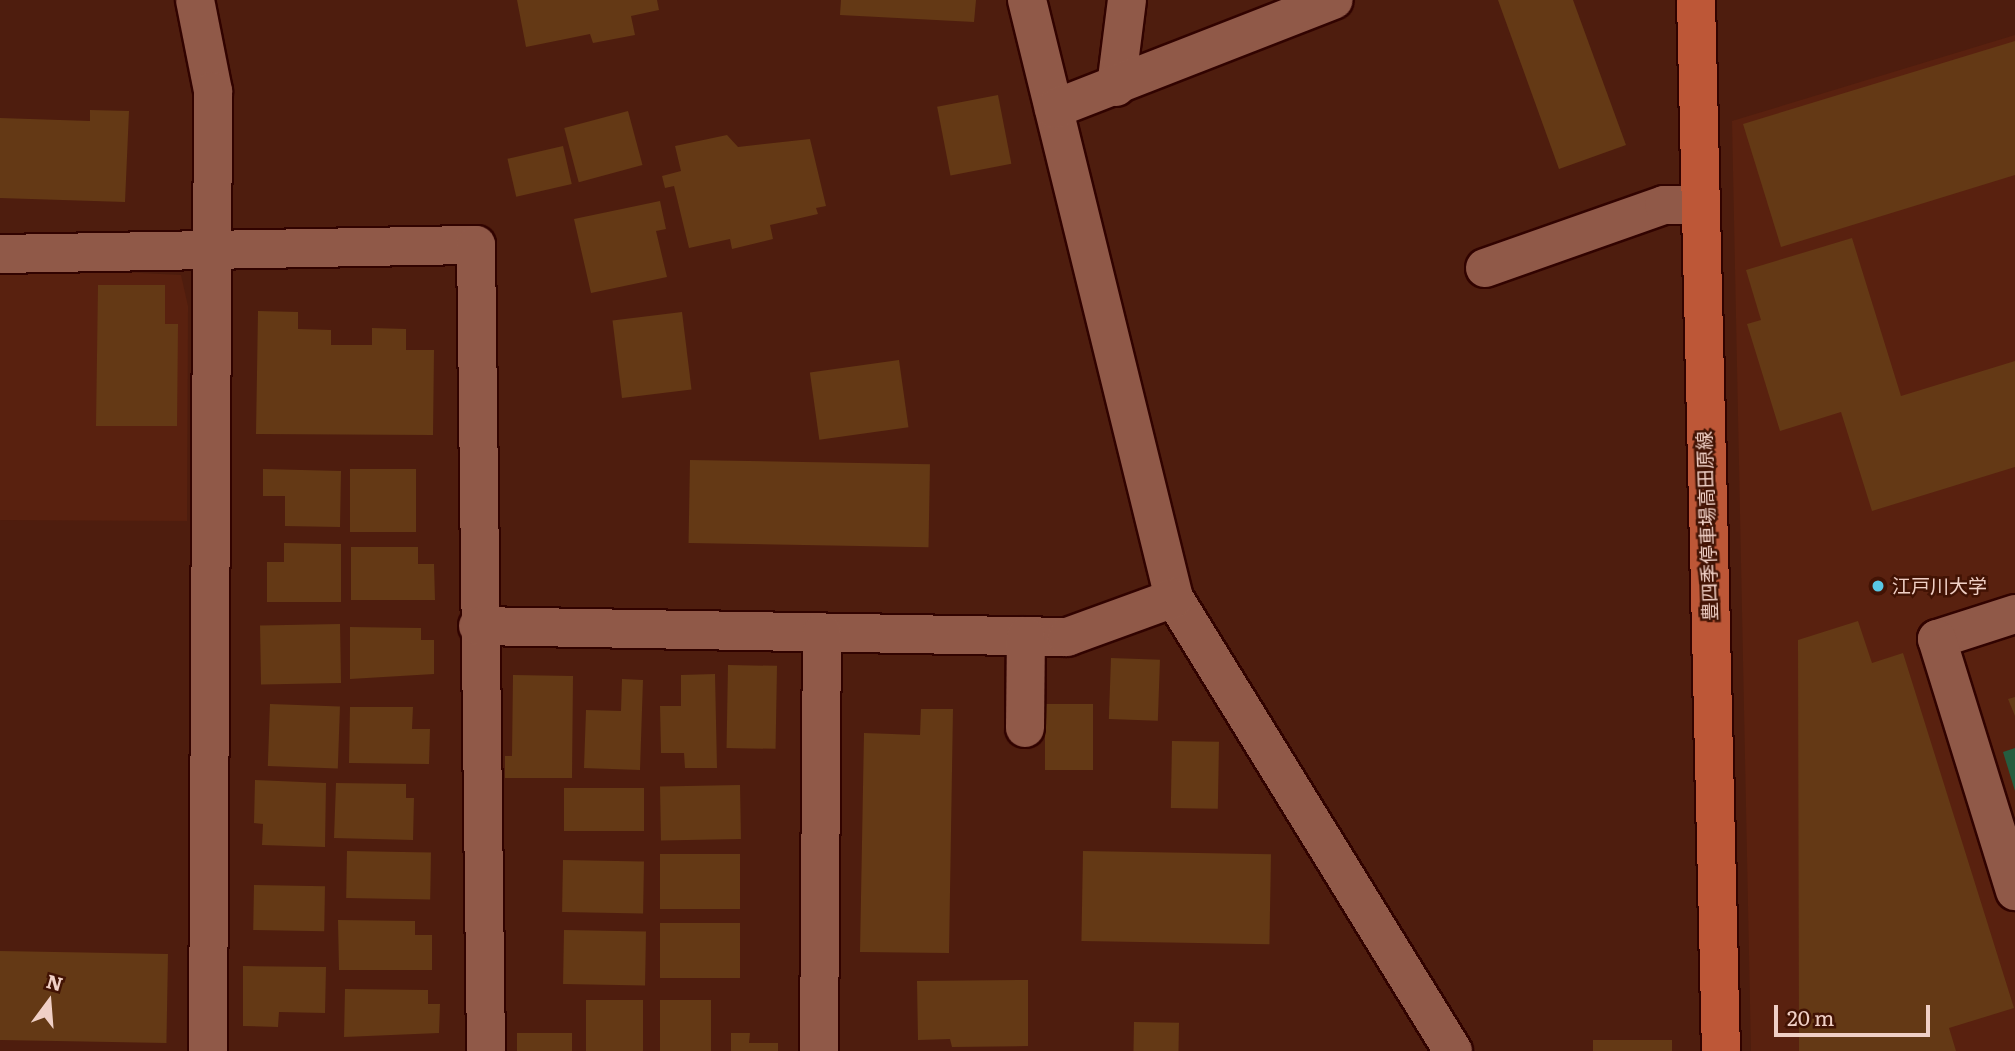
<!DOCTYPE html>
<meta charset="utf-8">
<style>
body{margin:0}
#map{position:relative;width:2015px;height:1051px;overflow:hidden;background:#4e1d0e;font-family:Literata,"Noto Sans JP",serif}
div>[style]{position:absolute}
.built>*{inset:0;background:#59210f}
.green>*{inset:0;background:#255d40}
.building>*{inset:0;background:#643915;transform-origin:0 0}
.roads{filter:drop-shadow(2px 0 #310300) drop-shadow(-2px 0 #310300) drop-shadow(0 2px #310300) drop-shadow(0 -2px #310300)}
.minor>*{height:38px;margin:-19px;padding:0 19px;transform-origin:19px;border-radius:19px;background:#905948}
.major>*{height:38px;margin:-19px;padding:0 19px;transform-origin:19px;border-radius:19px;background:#bd5737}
.dots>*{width:19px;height:19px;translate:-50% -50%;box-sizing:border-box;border:4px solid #421304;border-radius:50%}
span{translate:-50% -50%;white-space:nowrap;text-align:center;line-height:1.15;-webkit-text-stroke:5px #421304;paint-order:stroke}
.street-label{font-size:19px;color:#f0d0c6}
.poi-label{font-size:19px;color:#f0d0c6}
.left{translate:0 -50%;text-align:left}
.north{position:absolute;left:14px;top:967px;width:70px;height:70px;-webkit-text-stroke:5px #421304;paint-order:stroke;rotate:16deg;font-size:19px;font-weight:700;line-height:28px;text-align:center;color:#f0d0c6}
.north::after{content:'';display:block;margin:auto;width:24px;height:32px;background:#f0d0c6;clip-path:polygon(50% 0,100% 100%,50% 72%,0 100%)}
.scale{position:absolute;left:1774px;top:1005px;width:156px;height:32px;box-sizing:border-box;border:4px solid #f0d0c6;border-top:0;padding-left:9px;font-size:21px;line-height:24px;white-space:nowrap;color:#f0d0c6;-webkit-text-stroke:5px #421304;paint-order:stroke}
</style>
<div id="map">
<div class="built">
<i style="clip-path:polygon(2015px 35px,2015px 1051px,1751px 1051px,1732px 121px)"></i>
<i style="clip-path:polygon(0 266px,181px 275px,188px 306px,187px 521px,0 520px)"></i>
</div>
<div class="green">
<i style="clip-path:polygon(2015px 748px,2015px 791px,2003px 752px)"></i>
</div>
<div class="building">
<i style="clip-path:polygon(517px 0,657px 0,659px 10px,631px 16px,635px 35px,593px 43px,590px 34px,526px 47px)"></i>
<i style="clip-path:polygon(841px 0,976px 0,974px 22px,840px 15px)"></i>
<i style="clip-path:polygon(1498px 0,1573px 0,1626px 145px,1559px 169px)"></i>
<i style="clip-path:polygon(2015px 41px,2015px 175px,1781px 247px,1743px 124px)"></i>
<i style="left:998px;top:95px;width:70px;height:62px;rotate:79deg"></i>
<i style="clip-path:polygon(90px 110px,129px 111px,125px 202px,0 198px,0 118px,90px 121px)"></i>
<i style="left:628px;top:111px;width:56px;height:66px;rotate:75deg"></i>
<i style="clip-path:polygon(727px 135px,738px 147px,810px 139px,826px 206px,816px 208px,818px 214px,770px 225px,773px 239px,732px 249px,730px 239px,689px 248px,674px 186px,665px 188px,662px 176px,681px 171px,675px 146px)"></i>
<i style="left:563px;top:146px;width:39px;height:57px;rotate:77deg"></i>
<i style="clip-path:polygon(660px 201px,666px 229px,656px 231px,667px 277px,591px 293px,574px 219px)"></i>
<i style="clip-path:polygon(1852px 238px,1901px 396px,2015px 361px,2015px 467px,1872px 511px,1841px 412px,1780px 431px,1747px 324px,1761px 320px,1746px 270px)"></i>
<i style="clip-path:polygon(98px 285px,165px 285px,165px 324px,178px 324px,177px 426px,96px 426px)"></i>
<i style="clip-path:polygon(258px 311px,298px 312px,298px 329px,331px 330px,331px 345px,372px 345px,372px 328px,406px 329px,406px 350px,434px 350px,433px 435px,256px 434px)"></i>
<i style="left:682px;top:312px;width:78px;height:70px;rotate:83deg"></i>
<i style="left:899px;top:360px;width:68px;height:90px;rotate:82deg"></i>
<i style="left:690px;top:460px;width:240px;height:83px;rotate:1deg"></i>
<i style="clip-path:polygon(263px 469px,341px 471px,340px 527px,285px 526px,285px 496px,263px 496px)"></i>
<i style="left:350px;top:469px;width:66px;height:63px"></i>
<i style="clip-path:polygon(284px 543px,341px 544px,341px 602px,267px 602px,267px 562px,284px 562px)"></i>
<i style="clip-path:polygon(351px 547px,418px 547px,418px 564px,434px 564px,435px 600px,351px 600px)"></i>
<i style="clip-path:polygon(1858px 621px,1872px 663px,1903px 653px,2014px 1008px,1949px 1028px,1956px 1051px,1799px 1051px,1798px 640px)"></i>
<i style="left:340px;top:624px;width:59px;height:80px;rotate:89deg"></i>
<i style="clip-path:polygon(350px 627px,421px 628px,421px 640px,434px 640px,434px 674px,350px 679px)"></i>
<i style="left:1111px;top:658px;width:49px;height:61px;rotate:2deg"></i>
<i style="left:728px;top:665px;width:49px;height:83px;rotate:1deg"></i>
<i style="clip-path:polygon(715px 674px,717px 768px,685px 768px,684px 753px,661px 753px,660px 706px,681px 706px,681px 675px)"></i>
<i style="clip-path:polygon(513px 675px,573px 676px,572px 778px,505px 778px,505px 756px,512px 756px)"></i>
<i style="clip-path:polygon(622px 679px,643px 680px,640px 770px,584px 768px,586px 710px,621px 711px)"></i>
<i style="clip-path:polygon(2015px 697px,2015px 716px,2008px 699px)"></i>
<i style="left:270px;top:704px;width:70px;height:62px;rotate:2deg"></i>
<i style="left:1045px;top:704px;width:48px;height:66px"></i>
<i style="clip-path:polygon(350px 707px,413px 707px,412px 729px,430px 729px,429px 764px,349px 763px)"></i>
<i style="clip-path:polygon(921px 709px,953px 709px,949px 953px,860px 952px,864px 733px,920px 735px)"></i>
<i style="left:1172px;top:741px;width:47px;height:67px;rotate:1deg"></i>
<i style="clip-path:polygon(255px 780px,326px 783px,325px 847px,262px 845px,263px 824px,254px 823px)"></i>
<i style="clip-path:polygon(336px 783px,406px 784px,406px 798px,414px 798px,413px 840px,334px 838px)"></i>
<i style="left:740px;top:785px;width:54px;height:80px;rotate:89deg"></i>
<i style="left:564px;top:788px;width:80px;height:43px"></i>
<i style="left:347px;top:851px;width:84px;height:47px;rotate:1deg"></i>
<i style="left:1083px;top:851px;width:188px;height:90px;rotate:1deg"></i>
<i style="left:660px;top:854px;width:80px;height:55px"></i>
<i style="left:563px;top:860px;width:81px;height:52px;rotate:1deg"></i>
<i style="left:254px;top:885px;width:71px;height:45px;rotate:1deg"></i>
<i style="clip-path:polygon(338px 920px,415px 921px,415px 935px,432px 935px,432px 970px,339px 970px)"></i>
<i style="left:660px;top:923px;width:80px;height:55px"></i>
<i style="left:564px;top:930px;width:82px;height:54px;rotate:1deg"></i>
<i style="left:0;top:951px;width:168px;height:89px;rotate:1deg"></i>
<i style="clip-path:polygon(243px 966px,326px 967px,325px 1013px,279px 1012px,278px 1027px,243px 1026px)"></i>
<i style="clip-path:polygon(1028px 980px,1028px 1046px,952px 1047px,950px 1039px,918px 1040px,917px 981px)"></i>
<i style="clip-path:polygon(345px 989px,428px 990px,428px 1004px,440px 1004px,439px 1033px,344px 1037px)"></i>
<i style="left:586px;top:1000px;width:57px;height:51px"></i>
<i style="left:660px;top:1000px;width:51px;height:51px"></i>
<i style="left:1134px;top:1022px;width:45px;height:29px;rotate:1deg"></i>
<i style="left:517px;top:1033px;width:55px;height:18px"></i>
<i style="clip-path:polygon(731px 1033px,750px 1033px,749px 1043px,778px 1043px,778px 1051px,731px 1051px)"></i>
<i style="left:1593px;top:1040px;width:79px;height:11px"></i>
</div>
<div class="roads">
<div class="minor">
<i style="left:195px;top:0;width:93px;rotate:78.8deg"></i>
<i style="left:213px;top:91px;width:960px;rotate:90.3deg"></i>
<i style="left:1027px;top:0;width:616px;rotate:76.19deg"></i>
<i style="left:1174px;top:598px;width:532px;rotate:58.37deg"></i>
<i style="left:1116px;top:87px;width:88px;rotate:-82.8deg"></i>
<i style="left:1054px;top:109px;width:300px;rotate:-21.3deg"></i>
<i style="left:0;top:254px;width:476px;rotate:-1.1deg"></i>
<i style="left:476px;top:245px;width:806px;rotate:89.29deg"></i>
<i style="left:1485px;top:268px;width:190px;rotate:-19.4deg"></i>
<i style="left:1664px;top:205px;width:35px"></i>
<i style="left:2015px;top:614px;width:82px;rotate:162.2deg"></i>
<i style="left:1937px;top:639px;width:264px;rotate:72.8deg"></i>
<i style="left:478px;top:626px;width:589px;rotate:1.07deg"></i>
<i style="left:1067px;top:637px;width:114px;rotate:-20deg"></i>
<i style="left:1025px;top:728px;width:92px;rotate:-89.4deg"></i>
<i style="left:819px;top:1051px;width:418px;rotate:-89.6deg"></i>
</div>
<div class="major">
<i style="left:1696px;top:0;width:1051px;rotate:88.64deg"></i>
</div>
</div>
<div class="dots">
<i style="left:1878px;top:586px;background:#59c8e5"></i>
</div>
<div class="street-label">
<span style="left:1707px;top:526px;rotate:-92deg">豊四季停車場高田原線</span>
</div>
<div class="poi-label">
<span class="left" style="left:1892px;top:586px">江戸川大学</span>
</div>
<div class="north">N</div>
<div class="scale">20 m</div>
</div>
